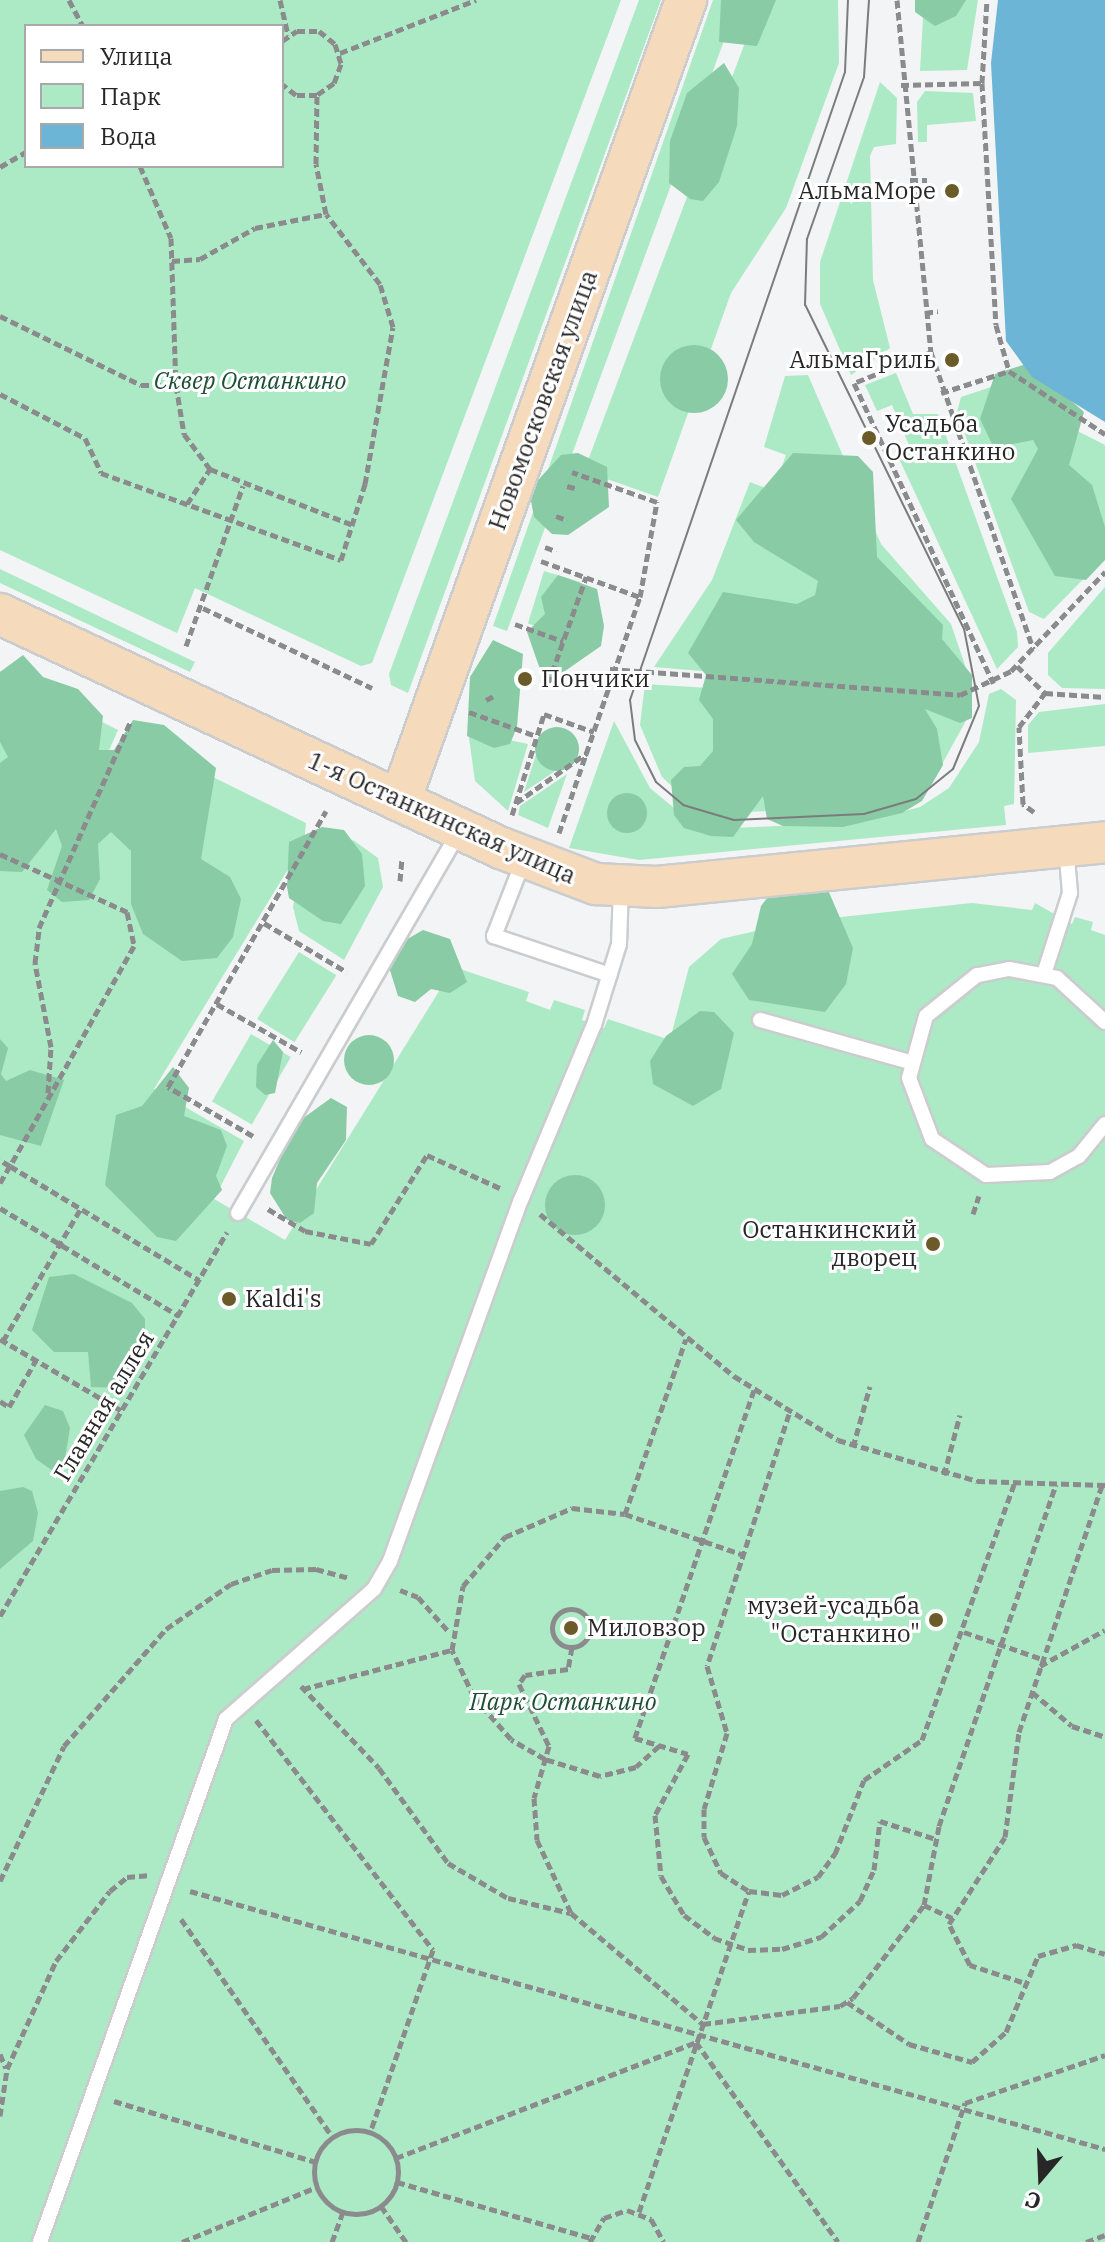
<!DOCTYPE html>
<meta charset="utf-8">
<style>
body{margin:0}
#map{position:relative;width:1105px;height:2242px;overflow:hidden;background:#f3f4f6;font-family:"IBM Plex Serif",serif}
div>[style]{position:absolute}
.green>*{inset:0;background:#ace9c5;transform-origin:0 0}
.forest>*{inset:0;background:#89cba4}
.round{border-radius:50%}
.water>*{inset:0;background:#6db5d6}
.path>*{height:5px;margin-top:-2.5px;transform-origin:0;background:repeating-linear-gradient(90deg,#8b8b8d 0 8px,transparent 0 12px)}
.path>.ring{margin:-2.5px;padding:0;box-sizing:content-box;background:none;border:5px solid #8b8b8d;border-radius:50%}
.roads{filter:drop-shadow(2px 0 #cbccce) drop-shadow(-2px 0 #cbccce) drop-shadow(0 2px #cbccce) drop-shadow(0 -2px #cbccce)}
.lane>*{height:14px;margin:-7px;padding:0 7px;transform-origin:7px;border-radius:7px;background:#fff}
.secondary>*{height:40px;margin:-20px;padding:0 20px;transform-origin:20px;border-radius:20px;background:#f5dbbc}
.tram>*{height:2px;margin:-1px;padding:0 1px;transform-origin:1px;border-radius:1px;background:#7c7c7e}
.dots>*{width:22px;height:22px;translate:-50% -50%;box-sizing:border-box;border:4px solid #fff;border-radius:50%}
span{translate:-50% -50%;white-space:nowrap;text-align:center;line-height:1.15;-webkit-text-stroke:6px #fff;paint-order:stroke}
.poi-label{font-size:24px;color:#272728}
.right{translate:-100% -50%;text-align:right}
.left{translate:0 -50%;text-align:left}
.park-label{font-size:24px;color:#1d4f35;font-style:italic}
.street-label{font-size:24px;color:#272728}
.legend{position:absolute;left:24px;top:24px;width:260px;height:144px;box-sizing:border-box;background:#fff;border:2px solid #a9a9a9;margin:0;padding:10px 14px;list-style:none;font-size:24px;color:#272728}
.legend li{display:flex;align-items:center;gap:16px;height:40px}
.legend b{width:40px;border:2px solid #a9a9a9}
.north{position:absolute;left:1001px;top:2138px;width:80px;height:80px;-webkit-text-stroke:6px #fff;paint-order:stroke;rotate:199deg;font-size:22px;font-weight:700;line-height:32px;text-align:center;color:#272728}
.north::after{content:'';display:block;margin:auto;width:28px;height:36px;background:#272728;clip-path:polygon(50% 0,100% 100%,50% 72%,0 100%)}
</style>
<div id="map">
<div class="green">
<i style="clip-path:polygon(evenodd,0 0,621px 0,372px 663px,361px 666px,195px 588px,177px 633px,0 550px,0 0,26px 26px,282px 26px,282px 166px,26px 166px,26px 26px)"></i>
<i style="clip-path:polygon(639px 0,661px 0,408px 693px,391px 685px,389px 674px)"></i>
<i style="clip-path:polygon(713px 0,739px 0,507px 631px,493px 626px)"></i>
<i style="clip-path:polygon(761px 0,838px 0,839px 63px,786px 208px,731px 293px,658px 497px,584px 471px)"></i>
<i style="clip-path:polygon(924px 0,978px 0,967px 70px,920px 71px)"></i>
<i style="clip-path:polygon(880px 82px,897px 98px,896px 144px,874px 147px,870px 156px,873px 280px,890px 348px,851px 375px,820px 304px,820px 262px)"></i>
<i style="clip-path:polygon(925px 91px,973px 93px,976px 121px,927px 125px,927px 142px,918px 142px,917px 102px)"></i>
<i style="clip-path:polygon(896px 373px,913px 414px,938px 414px,1017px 632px,1018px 647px,997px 669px,895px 450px,909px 445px,892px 405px,877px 411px,865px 385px)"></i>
<i style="clip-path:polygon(808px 375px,881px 544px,951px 624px,969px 677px,916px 689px,654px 667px,712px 580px,750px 482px,773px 491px,786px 455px,764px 447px,785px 376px)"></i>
<i style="clip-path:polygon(991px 387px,1105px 445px,1105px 557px,1044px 619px,1029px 612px,957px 412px,961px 397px)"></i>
<i style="clip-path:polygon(0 569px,195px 662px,190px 672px,0 583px)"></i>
<i style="left:544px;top:571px;width:38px;height:55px;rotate:17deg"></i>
<i style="clip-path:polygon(1105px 587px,1105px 689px,1062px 688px,1048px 675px,1048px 653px)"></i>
<i style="clip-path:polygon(0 671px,118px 730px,96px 780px,132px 737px,306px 823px,304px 843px,154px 1089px,244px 1141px,214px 1199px,285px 1240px,454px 967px,529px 992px,526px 1001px,550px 1010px,554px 1000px,585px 1010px,582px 1020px,604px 1028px,608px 1019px,670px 1040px,689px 967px,721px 939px,794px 922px,972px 903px,1032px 910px,1035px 903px,1072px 924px,1075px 917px,1093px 922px,1091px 930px,1105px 935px,1105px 2242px,0 2242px)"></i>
<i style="clip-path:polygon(645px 684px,948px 703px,968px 717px,936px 775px,864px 806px,747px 812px,678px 792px,662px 777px,640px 725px)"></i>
<i style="clip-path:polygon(1001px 689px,1016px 700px,1014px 804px,1004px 806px,1006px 825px,639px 860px,569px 848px,614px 721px,650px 788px,679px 812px,733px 828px,864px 822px,920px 807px,949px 788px,979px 742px,989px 694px)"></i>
<i style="clip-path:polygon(1105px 704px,1105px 746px,1028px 753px,1028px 725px,1039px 712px)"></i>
<i style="clip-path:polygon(468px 731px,528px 744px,508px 811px,475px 781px)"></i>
<i style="clip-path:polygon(542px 736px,573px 759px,524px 792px)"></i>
<i style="clip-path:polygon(567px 774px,548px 828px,518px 815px,520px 806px)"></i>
<i style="clip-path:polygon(353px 840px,378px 858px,383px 887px,344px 960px,299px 931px,293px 907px,296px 894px)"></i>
<i style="left:299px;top:952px;width:44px;height:79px;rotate:32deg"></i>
<i style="left:251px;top:1034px;width:46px;height:78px;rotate:30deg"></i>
</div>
<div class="forest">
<i style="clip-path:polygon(721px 0,776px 0,757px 46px,719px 42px)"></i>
<i style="clip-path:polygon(915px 0,966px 0,956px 16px,935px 26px,915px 12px)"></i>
<i style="clip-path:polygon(724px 63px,739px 88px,737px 126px,719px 182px,703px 201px,690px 199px,669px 183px,670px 141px,687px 93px)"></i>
<i class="round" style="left:660px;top:345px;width:68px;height:68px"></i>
<i style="clip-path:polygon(1029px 363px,1084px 412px,1069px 465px,1092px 485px,1105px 527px,1105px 560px,1086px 580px,1055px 576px,1011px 499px,1038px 449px,1033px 440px,994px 448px,980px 419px,995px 374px)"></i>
<i style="clip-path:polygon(578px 453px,607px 467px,609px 507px,568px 535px,552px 534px,534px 517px,529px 490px,561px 455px)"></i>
<i style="clip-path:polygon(793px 453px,858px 456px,873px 472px,877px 557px,943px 625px,942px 639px,972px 675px,972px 718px,960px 723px,925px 709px,937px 729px,943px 765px,922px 801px,902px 813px,843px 827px,783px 826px,767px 819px,763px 796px,733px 837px,711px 836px,684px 828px,674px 815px,671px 780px,684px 767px,700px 766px,713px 751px,713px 719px,699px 700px,706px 675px,688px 653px,723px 592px,797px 604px,815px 595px,818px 581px,754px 542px,736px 520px)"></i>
<i style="clip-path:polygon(558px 575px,597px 589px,604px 626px,601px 646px,555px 678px,542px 675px,527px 632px,545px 614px,541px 597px)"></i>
<i style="clip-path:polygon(493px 640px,523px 654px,517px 727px,510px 744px,494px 748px,467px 736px,470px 677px)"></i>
<i style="clip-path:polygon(23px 655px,43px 677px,78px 689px,103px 716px,99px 750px,114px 750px,133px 720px,164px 725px,216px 768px,201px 859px,230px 877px,241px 899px,233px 937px,217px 958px,182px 961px,143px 934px,131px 904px,131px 851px,111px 832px,98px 844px,100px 879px,89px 900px,62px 902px,47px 890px,62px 846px,56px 829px,22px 872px,0 871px,0 763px,8px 757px,0 742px,0 672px)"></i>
<i class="round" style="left:535px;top:727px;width:44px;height:44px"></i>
<i class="round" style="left:607px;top:793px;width:40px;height:40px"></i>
<i style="clip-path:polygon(322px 827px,344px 830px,362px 854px,365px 886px,341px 924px,323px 921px,289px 898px,287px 887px,289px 842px)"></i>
<i style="clip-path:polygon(825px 883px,853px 948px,846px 984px,825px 1012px,749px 1000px,732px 974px,752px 944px,761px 906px,770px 894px)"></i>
<i style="clip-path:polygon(423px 930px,450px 939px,467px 982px,450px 993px,431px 989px,415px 1002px,398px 996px,389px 967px,399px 944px)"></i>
<i style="clip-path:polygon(700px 1011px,714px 1012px,734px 1033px,721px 1089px,693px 1106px,653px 1084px,650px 1061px,666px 1036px)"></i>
<i class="round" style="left:344px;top:1035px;width:50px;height:50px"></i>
<i style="clip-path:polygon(0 1039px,8px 1048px,1px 1074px,6px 1081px,30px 1070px,64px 1080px,41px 1146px,0 1135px)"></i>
<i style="clip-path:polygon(273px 1040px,283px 1052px,275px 1093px,265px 1095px,256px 1087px,257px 1065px)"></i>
<i style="clip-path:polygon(173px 1067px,189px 1088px,184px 1116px,221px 1130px,227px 1146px,216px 1176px,222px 1190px,176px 1241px,157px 1237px,105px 1185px,116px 1115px,142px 1106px)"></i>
<i style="clip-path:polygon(331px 1098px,347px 1107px,346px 1140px,317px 1183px,314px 1213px,300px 1223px,287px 1220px,270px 1193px,272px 1178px,295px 1124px)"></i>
<i class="round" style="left:545px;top:1175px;width:60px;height:60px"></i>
<i style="clip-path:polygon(74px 1274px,132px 1303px,145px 1319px,145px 1349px,122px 1388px,91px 1387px,88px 1352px,54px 1352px,32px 1330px,49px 1277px)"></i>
<i style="clip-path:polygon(45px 1405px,63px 1411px,70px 1428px,64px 1464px,53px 1471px,36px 1459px,24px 1435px)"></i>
<i style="clip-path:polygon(23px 1487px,32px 1491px,38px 1513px,33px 1541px,0 1569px,0 1491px)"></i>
</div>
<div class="water">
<i style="clip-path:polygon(998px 0,1105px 0,1105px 422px,1032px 377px,1006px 341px,991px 63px)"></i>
</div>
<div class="path">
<i style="left:69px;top:0;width:30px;rotate:62deg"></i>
<i style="left:280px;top:0;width:36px;rotate:77deg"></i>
<i style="left:897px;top:0;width:354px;rotate:84.5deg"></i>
<i style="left:931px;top:352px;width:314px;rotate:71deg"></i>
<i style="left:282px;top:41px;width:18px;rotate:-34deg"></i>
<i style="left:297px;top:31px;width:22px"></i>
<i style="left:319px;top:31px;width:21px;rotate:39deg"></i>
<i style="left:335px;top:44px;width:21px;rotate:73deg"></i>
<i style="left:341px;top:64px;width:20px;rotate:110deg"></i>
<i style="left:334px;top:83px;width:21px;rotate:145deg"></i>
<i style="left:317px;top:95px;width:21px;rotate:180deg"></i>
<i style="left:296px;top:95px;width:18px;rotate:-142deg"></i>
<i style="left:340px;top:53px;width:146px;rotate:-21.3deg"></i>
<i style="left:982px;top:83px;width:242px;rotate:86.7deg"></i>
<i style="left:996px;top:325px;width:48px;rotate:74.2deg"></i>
<i style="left:901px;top:85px;width:81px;rotate:-1.4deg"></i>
<i style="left:982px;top:83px;width:83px;rotate:-86.6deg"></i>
<i style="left:140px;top:166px;width:78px;rotate:66.7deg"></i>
<i style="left:171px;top:238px;width:147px;rotate:88.1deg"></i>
<i style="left:0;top:167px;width:30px;rotate:-30deg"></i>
<i style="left:910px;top:180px;width:17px"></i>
<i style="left:172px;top:261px;width:28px;rotate:-4deg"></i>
<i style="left:200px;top:259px;width:63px;rotate:-29.4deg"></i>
<i style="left:255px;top:228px;width:72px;rotate:-11.2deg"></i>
<i style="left:925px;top:313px;width:13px;rotate:-9deg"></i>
<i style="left:0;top:316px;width:157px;rotate:26.1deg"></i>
<i style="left:141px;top:385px;width:35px"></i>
<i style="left:176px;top:385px;width:50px;rotate:80.7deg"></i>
<i style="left:184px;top:434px;width:44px;rotate:53.4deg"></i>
<i style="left:210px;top:469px;width:154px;rotate:21.4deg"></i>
<i style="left:931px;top:352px;width:83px;rotate:158.1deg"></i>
<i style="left:854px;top:383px;width:331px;rotate:65.1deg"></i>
<i style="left:941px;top:393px;width:71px;rotate:-17.9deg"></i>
<i style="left:1009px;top:371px;width:115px;rotate:33.3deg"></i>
<i style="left:0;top:394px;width:96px;rotate:27.4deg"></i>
<i style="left:85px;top:438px;width:38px;rotate:65deg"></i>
<i style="left:101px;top:473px;width:255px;rotate:19.9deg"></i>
<i style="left:341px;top:560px;width:80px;rotate:-72.5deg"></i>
<i style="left:365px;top:484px;width:159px;rotate:-79.9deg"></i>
<i style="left:393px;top:327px;width:45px;rotate:-106.8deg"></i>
<i style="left:380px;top:284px;width:88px;rotate:-127.6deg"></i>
<i style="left:326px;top:214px;width:51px;rotate:-101.3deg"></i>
<i style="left:316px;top:164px;width:69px;rotate:-89.2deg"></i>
<i style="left:567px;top:486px;width:11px;rotate:15deg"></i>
<i style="left:187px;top:504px;width:42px;rotate:-56.7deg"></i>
<i style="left:556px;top:516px;width:12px;rotate:20deg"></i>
<i style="left:545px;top:547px;width:12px;rotate:20deg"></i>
<i style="left:541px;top:561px;width:105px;rotate:20deg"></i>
<i style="left:203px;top:608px;width:187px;rotate:25.3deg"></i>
<i style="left:515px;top:624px;width:51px;rotate:19.5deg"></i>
<i style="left:186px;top:646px;width:170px;rotate:-70.4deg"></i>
<i style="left:1017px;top:666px;width:39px;rotate:44deg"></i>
<i style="left:1045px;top:693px;width:60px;rotate:3.8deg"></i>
<i style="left:610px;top:669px;width:351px;rotate:4.2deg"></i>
<i style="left:960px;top:695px;width:56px;rotate:-25.2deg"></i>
<i style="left:1011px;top:671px;width:137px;rotate:-46.5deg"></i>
<i style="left:548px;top:684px;width:114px;rotate:-70.4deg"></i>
<i style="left:486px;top:700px;width:11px;rotate:-27deg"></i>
<i style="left:469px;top:712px;width:71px;rotate:19.7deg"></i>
<i style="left:516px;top:803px;width:87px;rotate:-35.2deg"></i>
<i style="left:1034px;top:812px;width:14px;rotate:-144deg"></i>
<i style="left:1023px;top:804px;width:77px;rotate:-93deg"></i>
<i style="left:1019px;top:727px;width:43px;rotate:-52.6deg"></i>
<i style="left:512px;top:815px;width:106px;rotate:-72.4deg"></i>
<i style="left:544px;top:714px;width:53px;rotate:19.8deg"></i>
<i style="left:559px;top:833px;width:250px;rotate:-71.1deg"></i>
<i style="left:640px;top:597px;width:97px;rotate:-79.9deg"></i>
<i style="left:657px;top:502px;width:90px;rotate:-160.6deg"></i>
<i style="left:0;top:854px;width:140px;rotate:24.5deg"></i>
<i style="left:127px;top:912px;width:35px;rotate:78deg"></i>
<i style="left:134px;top:946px;width:253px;rotate:119.4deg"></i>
<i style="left:10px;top:1166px;width:12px;rotate:-149deg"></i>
<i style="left:400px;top:881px;width:23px;rotate:-85deg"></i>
<i style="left:264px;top:923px;width:96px;rotate:30.6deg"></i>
<i style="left:217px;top:1004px;width:97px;rotate:29.7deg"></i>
<i style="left:48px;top:1093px;width:46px;rotate:-86.3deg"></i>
<i style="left:51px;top:1047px;width:86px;rotate:-100.8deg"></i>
<i style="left:35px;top:963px;width:35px;rotate:-83deg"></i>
<i style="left:39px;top:928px;width:227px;rotate:-66.1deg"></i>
<i style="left:253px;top:1136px;width:98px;rotate:-150deg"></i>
<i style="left:168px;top:1087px;width:318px;rotate:-60.2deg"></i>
<i style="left:0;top:1183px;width:20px;rotate:-60deg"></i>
<i style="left:10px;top:1166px;width:221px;rotate:31.1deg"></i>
<i style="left:0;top:1208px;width:209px;rotate:31.1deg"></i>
<i style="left:268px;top:1209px;width:43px;rotate:30.7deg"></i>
<i style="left:305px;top:1231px;width:67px;rotate:11.1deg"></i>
<i style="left:371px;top:1244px;width:105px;rotate:-57.8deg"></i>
<i style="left:427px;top:1155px;width:82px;rotate:24.4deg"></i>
<i style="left:540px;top:1214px;width:253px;rotate:39.9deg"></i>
<i style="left:734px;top:1376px;width:122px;rotate:31.6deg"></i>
<i style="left:838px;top:1440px;width:145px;rotate:16.4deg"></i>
<i style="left:977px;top:1481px;width:128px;rotate:1.8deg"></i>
<i style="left:973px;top:1214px;width:19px;rotate:-72deg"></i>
<i style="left:0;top:1339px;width:142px;rotate:30.5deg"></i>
<i style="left:3px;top:1341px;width:154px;rotate:-59.6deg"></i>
<i style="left:754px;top:1390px;width:368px;rotate:108.9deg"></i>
<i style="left:635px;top:1738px;width:55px;rotate:16.8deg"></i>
<i style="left:688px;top:1754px;width:69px;rotate:118.4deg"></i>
<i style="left:655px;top:1815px;width:61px;rotate:84.4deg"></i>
<i style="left:661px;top:1876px;width:45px;rotate:59.5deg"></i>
<i style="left:684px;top:1915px;width:38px;rotate:37deg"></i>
<i style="left:714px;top:1938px;width:36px;rotate:19deg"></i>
<i style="left:748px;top:1950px;width:34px;rotate:-2deg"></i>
<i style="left:782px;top:1949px;width:41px;rotate:-17.1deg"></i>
<i style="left:821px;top:1937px;width:53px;rotate:-42.7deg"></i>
<i style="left:860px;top:1901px;width:34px;rotate:-66deg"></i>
<i style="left:874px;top:1870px;width:49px;rotate:-83deg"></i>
<i style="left:880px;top:1821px;width:59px;rotate:17.8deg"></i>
<i style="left:0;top:1401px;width:11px;rotate:34deg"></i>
<i style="left:9px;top:1407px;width:54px;rotate:-60.1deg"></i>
<i style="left:789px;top:1414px;width:265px;rotate:108deg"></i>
<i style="left:707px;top:1666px;width:70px;rotate:73.4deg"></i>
<i style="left:727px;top:1733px;width:79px;rotate:106.8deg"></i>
<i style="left:704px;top:1809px;width:28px;rotate:90deg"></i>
<i style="left:704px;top:1837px;width:40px;rotate:65deg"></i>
<i style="left:721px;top:1873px;width:33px;rotate:33deg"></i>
<i style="left:749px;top:1891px;width:33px;rotate:7deg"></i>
<i style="left:782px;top:1895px;width:40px;rotate:-26.6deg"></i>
<i style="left:818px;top:1877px;width:29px;rotate:-54deg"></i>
<i style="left:835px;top:1854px;width:79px;rotate:-68.6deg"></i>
<i style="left:864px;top:1780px;width:70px;rotate:-34.6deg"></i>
<i style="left:922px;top:1740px;width:272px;rotate:-70.2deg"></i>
<i style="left:853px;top:1447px;width:63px;rotate:-74.4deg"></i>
<i style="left:944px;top:1475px;width:62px;rotate:-75.1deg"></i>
<i style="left:625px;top:1514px;width:185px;rotate:-70.8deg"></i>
<i style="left:400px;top:1590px;width:19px;rotate:21deg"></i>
<i style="left:418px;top:1597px;width:47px;rotate:48.5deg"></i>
<i class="ring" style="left:552px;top:1609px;width:33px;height:33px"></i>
<i style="left:0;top:1616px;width:446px;rotate:-59.4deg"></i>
<i style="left:964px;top:1632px;width:83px;rotate:19.1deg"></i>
<i style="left:572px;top:1647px;width:22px;rotate:100deg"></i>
<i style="left:568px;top:1669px;width:43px;rotate:172.1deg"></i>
<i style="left:525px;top:1675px;width:11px;rotate:124deg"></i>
<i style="left:519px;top:1684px;width:69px;rotate:64.2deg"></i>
<i style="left:549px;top:1746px;width:54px;rotate:106.1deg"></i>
<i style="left:534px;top:1798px;width:42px;rotate:85.9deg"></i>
<i style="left:537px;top:1840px;width:81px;rotate:65deg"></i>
<i style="left:571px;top:1913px;width:172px;rotate:40.1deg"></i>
<i style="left:703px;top:2024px;width:138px;rotate:-7.5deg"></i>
<i style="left:840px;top:2006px;width:15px;rotate:-32deg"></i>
<i style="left:853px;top:1998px;width:117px;rotate:-52.6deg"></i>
<i style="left:924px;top:1905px;width:80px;rotate:-79.2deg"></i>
<i style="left:939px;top:1826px;width:361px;rotate:-71.1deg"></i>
<i style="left:1040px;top:1666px;width:74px;rotate:-29deg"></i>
<i style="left:301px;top:1686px;width:113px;rotate:46.4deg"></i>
<i style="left:379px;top:1768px;width:117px;rotate:54deg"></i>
<i style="left:448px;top:1863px;width:69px;rotate:30.3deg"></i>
<i style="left:508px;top:1898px;width:64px;rotate:13.6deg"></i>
<i style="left:303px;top:1689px;width:154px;rotate:-14.7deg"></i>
<i style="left:1032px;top:1692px;width:52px;rotate:40.4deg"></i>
<i style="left:1072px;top:1726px;width:35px;rotate:18deg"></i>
<i style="left:256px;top:1720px;width:290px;rotate:52.4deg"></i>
<i style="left:433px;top:1950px;width:194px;rotate:109deg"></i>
<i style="left:659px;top:1746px;width:31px;rotate:138deg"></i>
<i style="left:636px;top:1767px;width:37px;rotate:166deg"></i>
<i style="left:600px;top:1776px;width:58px;rotate:-162.8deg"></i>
<i style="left:545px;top:1759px;width:39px;rotate:-150deg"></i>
<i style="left:511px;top:1739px;width:56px;rotate:-131.4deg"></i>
<i style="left:474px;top:1697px;width:52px;rotate:-115.1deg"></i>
<i style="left:452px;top:1650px;width:65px;rotate:-80.2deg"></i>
<i style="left:463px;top:1586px;width:65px;rotate:-49.4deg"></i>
<i style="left:505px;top:1537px;width:73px;rotate:-23.4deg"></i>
<i style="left:572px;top:1508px;width:53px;rotate:6.5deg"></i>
<i style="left:625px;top:1514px;width:123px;rotate:19deg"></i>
<i style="left:0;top:1881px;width:149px;rotate:-64.6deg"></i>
<i style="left:64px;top:1746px;width:155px;rotate:-48.9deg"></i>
<i style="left:166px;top:1629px;width:79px;rotate:-34.7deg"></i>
<i style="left:231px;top:1584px;width:43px;rotate:-18.9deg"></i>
<i style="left:272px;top:1570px;width:44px;rotate:-1.3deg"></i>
<i style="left:316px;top:1569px;width:35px;rotate:15deg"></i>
<i style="left:190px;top:1891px;width:951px;rotate:15.75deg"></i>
<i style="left:924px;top:1905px;width:31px;rotate:25deg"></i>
<i style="left:181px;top:1919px;width:267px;rotate:55.2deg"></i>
<i style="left:1022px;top:1982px;width:55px;rotate:-161.9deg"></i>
<i style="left:970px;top:1965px;width:46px;rotate:-117.1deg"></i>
<i style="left:949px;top:1924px;width:103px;rotate:-57.2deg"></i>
<i style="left:1005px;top:1837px;width:106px;rotate:-82.4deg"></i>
<i style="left:1019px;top:1732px;width:261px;rotate:-71.4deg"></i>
<i style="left:847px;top:2002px;width:75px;rotate:34.1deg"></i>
<i style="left:909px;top:2044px;width:66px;rotate:15.9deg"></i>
<i style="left:972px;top:2062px;width:45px;rotate:-41.4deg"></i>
<i style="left:1006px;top:2032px;width:82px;rotate:-67.2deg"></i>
<i style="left:1038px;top:1956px;width:40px;rotate:-16deg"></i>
<i style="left:1076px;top:1945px;width:30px;rotate:17deg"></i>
<i style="left:0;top:2054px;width:15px;rotate:67deg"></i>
<i style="left:114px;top:2101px;width:211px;rotate:16.8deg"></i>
<i style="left:0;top:2116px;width:48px;rotate:-81.5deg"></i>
<i style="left:7px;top:2069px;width:119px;rotate:-65.6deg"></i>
<i style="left:56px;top:1961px;width:88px;rotate:-52.4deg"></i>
<i style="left:110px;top:1891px;width:22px;rotate:-39deg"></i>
<i style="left:127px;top:1877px;width:21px;rotate:-5deg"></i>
<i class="ring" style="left:314px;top:2130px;width:79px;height:79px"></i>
<i style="left:396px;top:2158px;width:322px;rotate:-21.1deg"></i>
<i style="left:696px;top:2042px;width:245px;rotate:54.6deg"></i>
<i style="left:397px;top:2182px;width:202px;rotate:16.1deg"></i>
<i style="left:381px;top:2206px;width:44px;rotate:55.2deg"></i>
<i style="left:639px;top:2212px;width:339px;rotate:-71.1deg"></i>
<i style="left:182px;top:2242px;width:146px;rotate:-22.2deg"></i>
<i style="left:332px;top:2242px;width:32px;rotate:-70deg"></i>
<i style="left:590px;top:2242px;width:28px;rotate:-60deg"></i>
<i style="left:604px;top:2218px;width:24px;rotate:-19deg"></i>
<i style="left:627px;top:2210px;width:26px;rotate:21deg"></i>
<i style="left:651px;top:2219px;width:26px;rotate:61deg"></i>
<i style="left:918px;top:2242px;width:147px;rotate:-71.3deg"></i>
<i style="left:965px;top:2103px;width:148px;rotate:-18.9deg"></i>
<i style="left:1086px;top:2242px;width:20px;rotate:-20deg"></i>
</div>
<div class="roads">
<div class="lane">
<i style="left:524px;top:859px;width:83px;rotate:111.3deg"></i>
<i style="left:494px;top:936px;width:122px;rotate:18.6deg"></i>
<i style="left:1044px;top:974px;width:85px;rotate:-72.2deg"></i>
<i style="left:1070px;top:893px;width:47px;rotate:-94.9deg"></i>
<i style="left:760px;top:1020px;width:155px;rotate:15.7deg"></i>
<i style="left:1105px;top:1022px;width:65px;rotate:-137.5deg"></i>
<i style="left:1057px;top:978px;width:49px;rotate:-169.4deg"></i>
<i style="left:1009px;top:969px;width:33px;rotate:169deg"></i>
<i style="left:977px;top:975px;width:65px;rotate:141.2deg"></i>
<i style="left:926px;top:1016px;width:64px;rotate:105.3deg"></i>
<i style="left:909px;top:1078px;width:65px;rotate:69.3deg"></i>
<i style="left:932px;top:1139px;width:65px;rotate:33.7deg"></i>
<i style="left:986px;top:1175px;width:64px;rotate:-2.7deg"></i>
<i style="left:1050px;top:1172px;width:33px;rotate:-29deg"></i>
<i style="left:1079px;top:1156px;width:41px;rotate:-50.9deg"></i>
<i style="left:238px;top:1213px;width:439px;rotate:-59.9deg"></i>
<i style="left:40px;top:2242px;width:555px;rotate:-70.42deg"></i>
<i style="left:226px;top:1719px;width:197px;rotate:-41.3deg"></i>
<i style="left:374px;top:1589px;width:32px;rotate:-60deg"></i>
<i style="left:390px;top:1561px;width:384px;rotate:-70.1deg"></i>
<i style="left:521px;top:1200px;width:190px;rotate:-67.4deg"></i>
<i style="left:594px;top:1025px;width:85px;rotate:-72.8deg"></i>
<i style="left:619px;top:944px;width:56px;rotate:-88deg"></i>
</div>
<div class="secondary">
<i style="left:0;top:614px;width:553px;rotate:25.04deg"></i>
<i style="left:501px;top:848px;width:102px;rotate:20.8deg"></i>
<i style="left:596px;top:884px;width:61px;rotate:2.8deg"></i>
<i style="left:657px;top:887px;width:450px;rotate:-5.7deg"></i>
<i style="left:400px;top:801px;width:851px;rotate:-70.35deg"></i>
</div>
</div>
<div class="tram">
<i style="left:848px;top:0;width:72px;rotate:92.4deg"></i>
<i style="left:845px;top:72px;width:664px;rotate:108.9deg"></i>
<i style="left:630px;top:700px;width:40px;rotate:82.9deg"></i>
<i style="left:635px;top:740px;width:47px;rotate:63.4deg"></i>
<i style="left:656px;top:782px;width:35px;rotate:40deg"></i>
<i style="left:683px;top:805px;width:53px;rotate:16.4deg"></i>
<i style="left:734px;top:820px;width:130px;rotate:-2.6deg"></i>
<i style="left:864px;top:814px;width:54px;rotate:-16.1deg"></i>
<i style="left:916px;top:799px;width:48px;rotate:-39deg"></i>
<i style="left:953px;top:769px;width:68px;rotate:-67.6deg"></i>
<i style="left:979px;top:706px;width:78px;rotate:-101deg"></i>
<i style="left:964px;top:629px;width:361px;rotate:-116.1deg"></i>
<i style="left:805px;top:305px;width:66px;rotate:-88.3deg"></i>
<i style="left:807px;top:239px;width:172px;rotate:-70.6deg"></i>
<i style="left:864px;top:77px;width:77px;rotate:-86.3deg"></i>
</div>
<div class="dots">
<i style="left:952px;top:191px;background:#6a5b28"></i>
<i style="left:952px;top:360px;background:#6a5b28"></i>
<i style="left:869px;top:438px;background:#6a5b28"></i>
<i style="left:525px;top:679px;background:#6a5b28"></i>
<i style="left:933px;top:1244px;background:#6a5b28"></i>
<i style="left:229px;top:1299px;background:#6a5b28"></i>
<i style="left:936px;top:1620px;background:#6a5b28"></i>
<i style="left:571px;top:1628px;background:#6a5b28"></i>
</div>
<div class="poi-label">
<span class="right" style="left:936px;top:191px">АльмаМоре</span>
<span class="right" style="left:936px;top:360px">АльмаГриль</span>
<span class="left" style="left:885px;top:438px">Усадьба<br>Останкино</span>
<span class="left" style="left:541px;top:679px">Пончики</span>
<span class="right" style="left:917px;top:1244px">Останкинский<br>дворец</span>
<span class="left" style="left:245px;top:1299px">Kaldi's</span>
<span class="right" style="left:920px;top:1620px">музей-усадьба<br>"Останкино"</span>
<span class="left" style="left:587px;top:1628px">Миловзор</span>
</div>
<div class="park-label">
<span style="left:250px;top:381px">Сквер Останкино</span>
<span style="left:563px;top:1702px">Парк Останкино</span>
</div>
<div class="street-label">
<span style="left:543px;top:400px;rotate:-70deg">Новомосковская улица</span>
<span style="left:442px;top:818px;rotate:24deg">1-я Останкинская улица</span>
<span style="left:104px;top:1406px;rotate:-59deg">Главная аллея</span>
</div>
<ul class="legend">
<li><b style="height:10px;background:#f5dbbc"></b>Улица</li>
<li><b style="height:22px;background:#ace9c5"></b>Парк</li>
<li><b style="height:22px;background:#6db5d6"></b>Вода</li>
</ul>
<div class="north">С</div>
</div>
